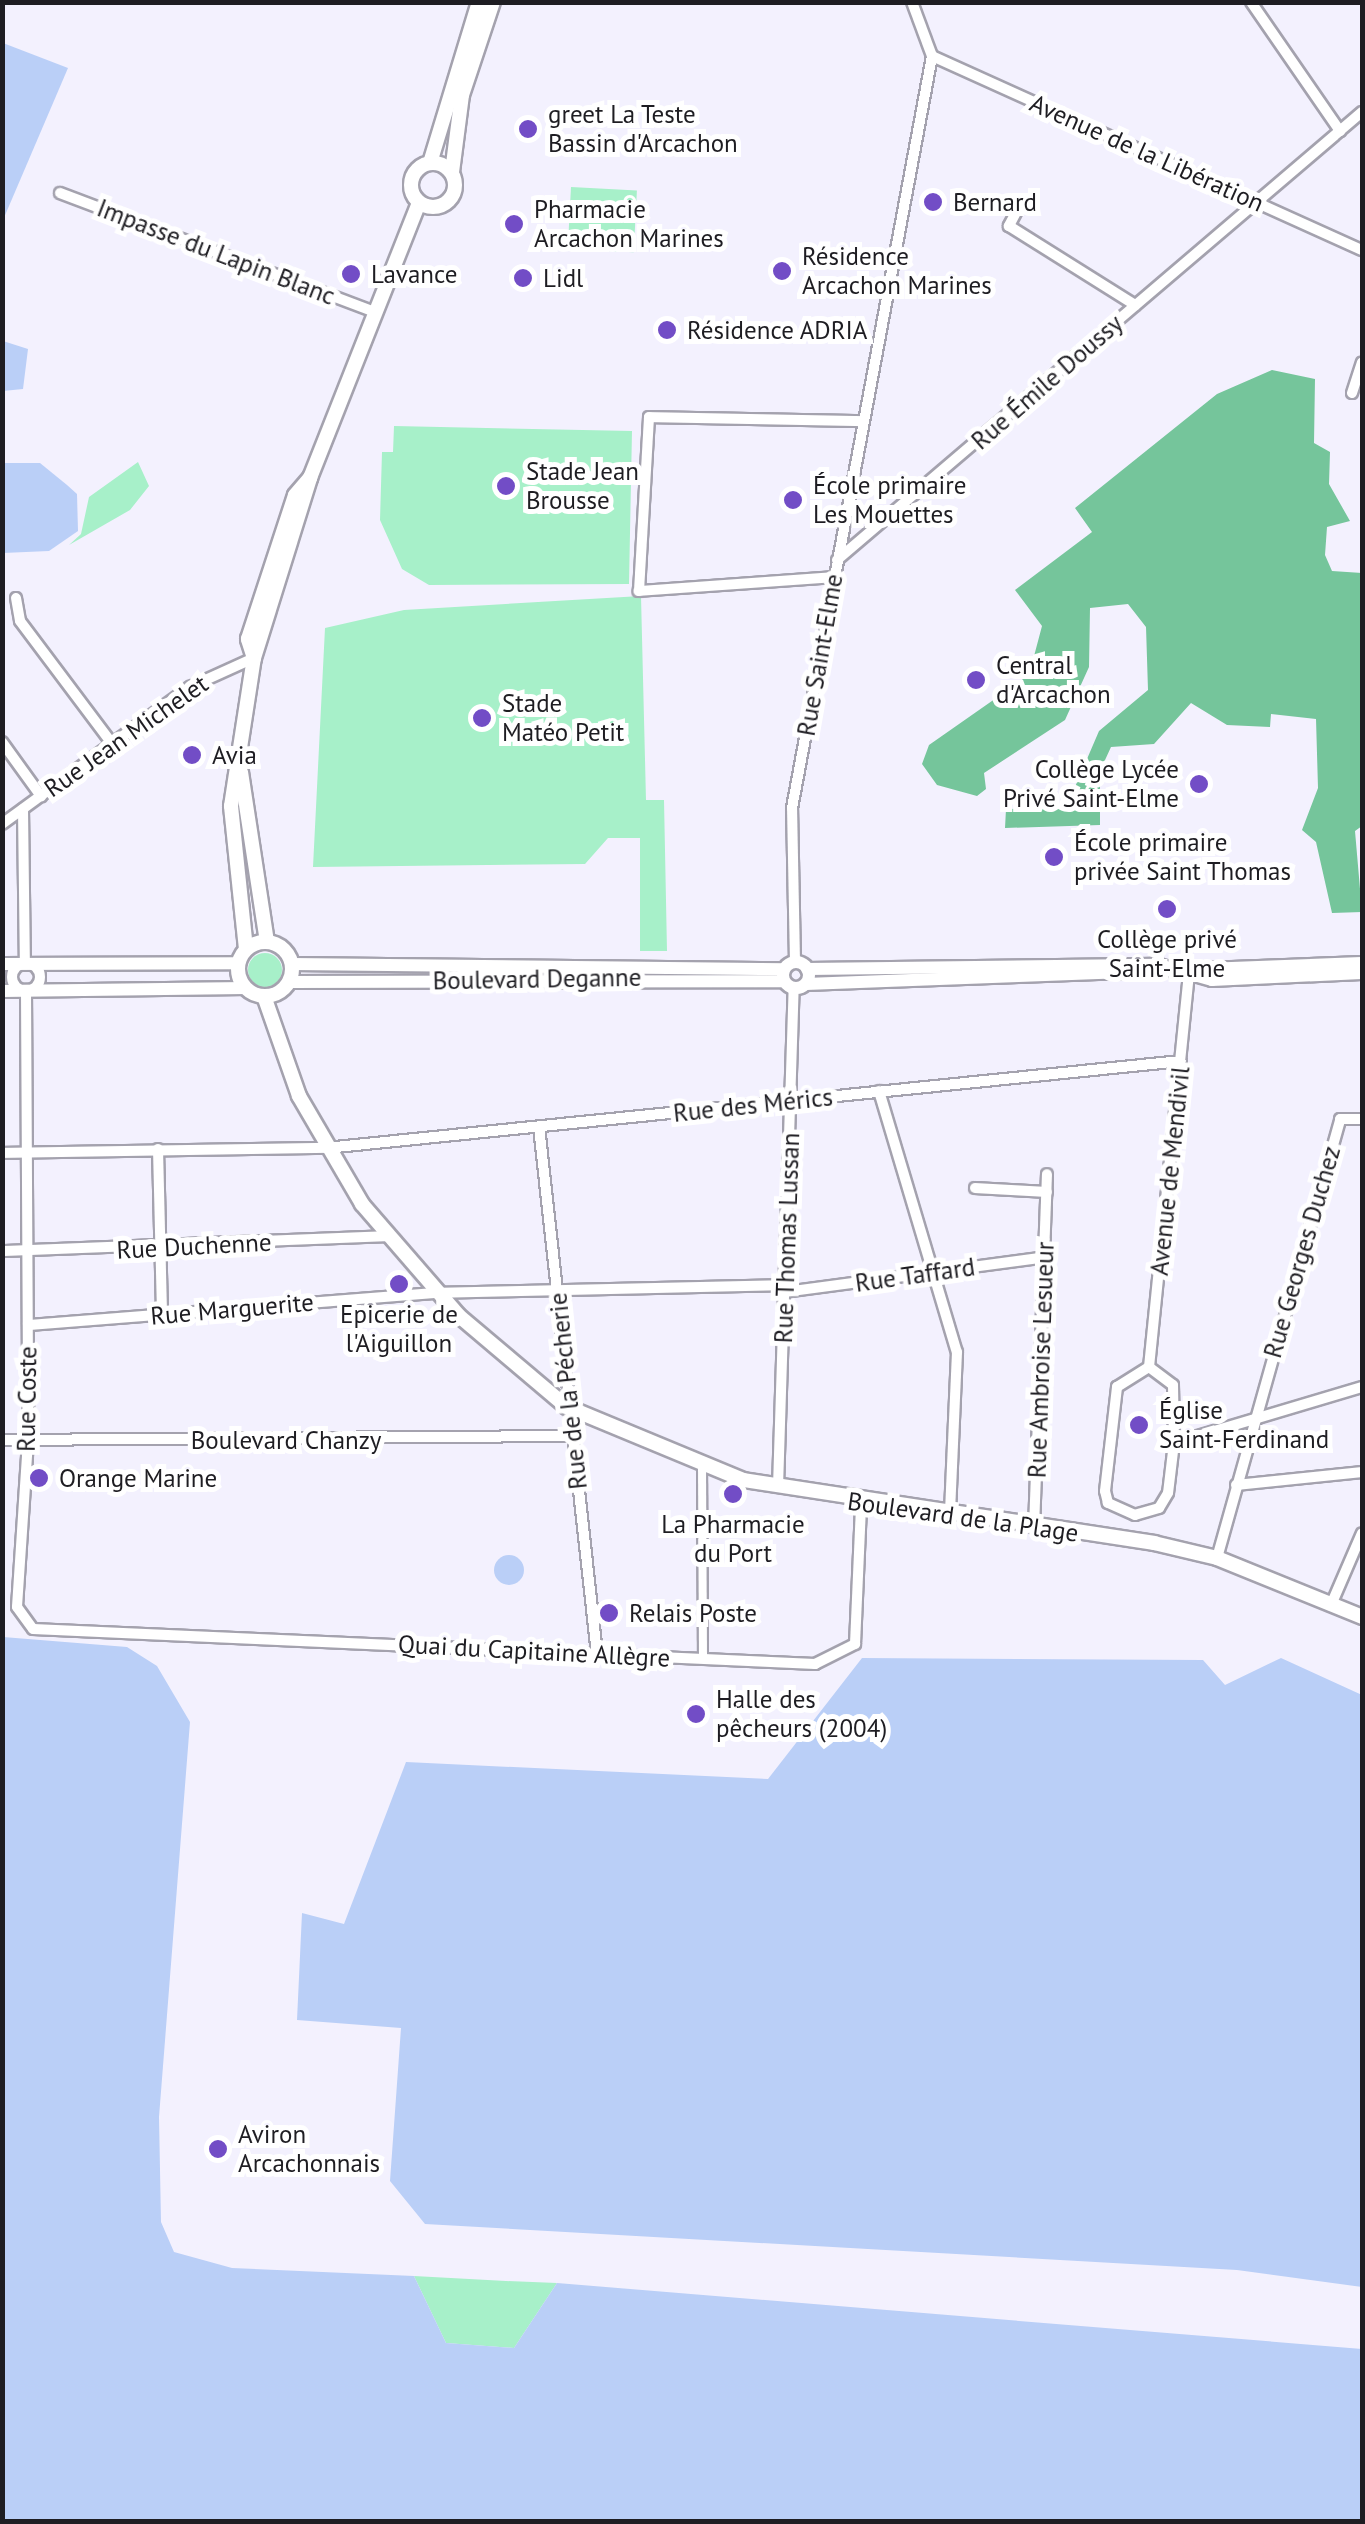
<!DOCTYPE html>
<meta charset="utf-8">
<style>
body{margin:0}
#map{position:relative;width:1365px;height:2524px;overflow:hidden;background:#f3f1fe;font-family:"PT Sans",sans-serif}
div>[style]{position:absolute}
.green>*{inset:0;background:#a7f0c9;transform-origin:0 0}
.round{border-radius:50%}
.forest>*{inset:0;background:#75c59b}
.water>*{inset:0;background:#bacff7}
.roads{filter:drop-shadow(2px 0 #a4a2ae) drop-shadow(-2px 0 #a4a2ae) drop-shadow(0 2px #a4a2ae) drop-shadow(0 -2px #a4a2ae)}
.pedestrian>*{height:8px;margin:-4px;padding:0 4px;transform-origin:4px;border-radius:4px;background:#fff}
.minor>*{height:10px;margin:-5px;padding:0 5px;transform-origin:5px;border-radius:5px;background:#fff}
.minor>.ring{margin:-5px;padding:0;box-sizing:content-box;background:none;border:10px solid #fff;border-radius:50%}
.tertiary>*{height:12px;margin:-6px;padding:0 6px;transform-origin:6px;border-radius:6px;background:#fff}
.tertiary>.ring{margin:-6px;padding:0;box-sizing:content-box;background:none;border:12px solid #fff;border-radius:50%}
.secondary>*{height:14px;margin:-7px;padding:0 7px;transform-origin:7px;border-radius:7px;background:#fff}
.secondary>.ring{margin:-7px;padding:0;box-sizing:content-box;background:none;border:14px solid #fff;border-radius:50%}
.dots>*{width:28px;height:28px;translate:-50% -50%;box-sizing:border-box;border:5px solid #fff;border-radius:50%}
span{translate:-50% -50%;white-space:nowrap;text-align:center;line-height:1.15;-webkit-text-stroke:10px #fff;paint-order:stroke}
.poi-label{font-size:25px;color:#1e1d22}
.left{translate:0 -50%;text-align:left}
.right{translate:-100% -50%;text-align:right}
.street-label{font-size:25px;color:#1e1d22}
.frame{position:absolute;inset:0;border:5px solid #1e1d22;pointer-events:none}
</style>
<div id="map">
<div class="green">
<i style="left:571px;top:187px;width:66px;height:62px;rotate:3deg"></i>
<i style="clip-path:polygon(394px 426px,632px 431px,629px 584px,429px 585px,402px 569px,380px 520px,382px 452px,393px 452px)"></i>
<i style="clip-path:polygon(138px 462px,149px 486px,130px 510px,69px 545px,81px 534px,89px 497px)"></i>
<i style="clip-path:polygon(641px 596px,646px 800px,664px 800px,667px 951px,640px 951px,640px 838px,608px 838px,585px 864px,313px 867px,325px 628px,404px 610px)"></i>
<i class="round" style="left:248px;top:953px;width:34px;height:34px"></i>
<i style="clip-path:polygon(414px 2276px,506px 2281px,557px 2283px,514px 2348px,446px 2343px)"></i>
</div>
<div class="forest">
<i style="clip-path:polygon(1272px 370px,1315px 379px,1314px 443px,1330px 452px,1329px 484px,1350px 521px,1327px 527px,1325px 555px,1332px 571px,1362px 573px,1362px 826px,1355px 831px,1362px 912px,1332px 913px,1316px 842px,1302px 830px,1318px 788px,1316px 719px,1271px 714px,1270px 727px,1227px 725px,1191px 703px,1154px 744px,1111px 747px,1100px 771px,1100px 825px,1005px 828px,1006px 809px,1066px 808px,1099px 731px,1148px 690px,1146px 627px,1128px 604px,1090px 608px,1089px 667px,1065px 720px,984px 773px,986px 789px,977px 796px,937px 785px,922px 764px,929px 745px,1029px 675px,1042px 626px,1015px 590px,1092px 532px,1075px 508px,1217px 394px)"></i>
</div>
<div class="water">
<i style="clip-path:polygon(3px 43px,68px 68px,3px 220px)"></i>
<i style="clip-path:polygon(3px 341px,28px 349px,23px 389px,3px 391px)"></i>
<i style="clip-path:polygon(3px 463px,40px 463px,67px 485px,77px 494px,78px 531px,49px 551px,3px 553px)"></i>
<i class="round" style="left:494px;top:1555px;width:30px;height:30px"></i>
<i style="clip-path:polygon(3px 1637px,127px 1647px,157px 1666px,190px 1722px,159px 2117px,161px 2222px,174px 2252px,232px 2268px,414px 2276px,446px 2343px,514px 2348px,557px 2283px,1362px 2349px,1362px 2521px,3px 2521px)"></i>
<i style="clip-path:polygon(862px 1658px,1203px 1660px,1225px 1685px,1281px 1658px,1362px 1695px,1362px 2287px,1237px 2270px,425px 2224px,390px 2181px,401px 2028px,297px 2020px,302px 1913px,344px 1924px,406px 1762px,768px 1779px)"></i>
</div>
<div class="roads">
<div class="pedestrian">
<i style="left:702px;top:1465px;width:194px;rotate:89.7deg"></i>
</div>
<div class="minor">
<i style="left:912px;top:2px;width:58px;rotate:69.7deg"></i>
<i style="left:1251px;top:2px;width:157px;rotate:55.4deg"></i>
<i style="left:932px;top:56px;width:472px;rotate:24.3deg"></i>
<i style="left:60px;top:193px;width:334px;rotate:20.7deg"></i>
<i style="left:1020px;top:205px;width:24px;rotate:118deg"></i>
<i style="left:1009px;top:226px;width:149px;rotate:32.1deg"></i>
<i style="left:1352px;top:393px;width:32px;rotate:-72deg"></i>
<i style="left:837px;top:560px;width:690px;rotate:-40.48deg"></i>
<i style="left:834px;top:577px;width:196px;rotate:175.9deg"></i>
<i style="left:639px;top:591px;width:174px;rotate:-86.7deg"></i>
<i style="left:649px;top:417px;width:214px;rotate:1.1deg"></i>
<i style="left:16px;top:598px;width:23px;rotate:80deg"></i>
<i style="left:20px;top:621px;width:151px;rotate:53.1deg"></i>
<i style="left:2px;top:742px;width:67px;rotate:54.2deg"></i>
<i style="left:23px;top:809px;width:154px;rotate:89.3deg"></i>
<i style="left:2px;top:824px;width:233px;rotate:-36.1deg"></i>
<i style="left:190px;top:687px;width:70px;rotate:-24.4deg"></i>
<i style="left:795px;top:962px;width:154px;rotate:-91.1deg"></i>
<i style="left:792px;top:808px;width:765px;rotate:-79.45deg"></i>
<i class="ring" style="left:12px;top:963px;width:18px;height:18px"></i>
<i style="left:26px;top:991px;width:450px;rotate:89.7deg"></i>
<i style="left:28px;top:1441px;width:166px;rotate:93.8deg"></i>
<i style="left:17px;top:1607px;width:27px;rotate:54deg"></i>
<i style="left:33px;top:1629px;width:783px;rotate:2.56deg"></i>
<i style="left:815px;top:1664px;width:45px;rotate:-26.6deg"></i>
<i style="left:855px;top:1644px;width:139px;rotate:-87.5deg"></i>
<i style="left:879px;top:1091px;width:272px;rotate:73.4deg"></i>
<i style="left:957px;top:1352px;width:162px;rotate:92.5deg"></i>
<i style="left:539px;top:1127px;width:530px;rotate:83.72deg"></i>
<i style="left:158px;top:1149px;width:166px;rotate:88.6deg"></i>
<i style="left:2px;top:1153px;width:324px;rotate:-0.9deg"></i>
<i style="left:326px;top:1148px;width:859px;rotate:-5.81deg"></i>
<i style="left:975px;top:1188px;width:72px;rotate:3.2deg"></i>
<i style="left:2px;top:1251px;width:384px;rotate:-2.2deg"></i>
<i style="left:785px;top:1292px;width:263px;rotate:-7.6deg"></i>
<i style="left:28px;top:1325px;width:409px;rotate:-4.5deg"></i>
<i style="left:436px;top:1293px;width:349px;rotate:-1.3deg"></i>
<i style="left:1149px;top:1367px;width:395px;rotate:-84.2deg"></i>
<i style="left:1149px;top:1367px;width:30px;rotate:37deg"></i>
<i style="left:1173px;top:1385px;width:58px;rotate:89deg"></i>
<i style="left:1174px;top:1443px;width:50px;rotate:96.8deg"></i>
<i style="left:1168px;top:1493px;width:17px;rotate:121deg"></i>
<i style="left:1159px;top:1508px;width:25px;rotate:164deg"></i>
<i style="left:1135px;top:1515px;width:30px;rotate:-156deg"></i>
<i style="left:1108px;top:1503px;width:12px;rotate:-104deg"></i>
<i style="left:1105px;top:1491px;width:105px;rotate:-83.4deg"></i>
<i style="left:1117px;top:1387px;width:38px;rotate:-32deg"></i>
<i style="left:2px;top:1440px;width:568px;rotate:-0.4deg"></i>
<i style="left:1174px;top:1443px;width:196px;rotate:-16.6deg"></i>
<i style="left:1236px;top:1485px;width:127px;rotate:-5.9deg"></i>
<i style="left:778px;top:1487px;width:498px;rotate:-88.2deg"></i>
<i style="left:1034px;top:1528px;width:354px;rotate:-87.9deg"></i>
<i style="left:1217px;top:1558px;width:456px;rotate:-74.3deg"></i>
<i style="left:1340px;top:1119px;width:22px"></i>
<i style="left:1331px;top:1605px;width:78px;rotate:-66.7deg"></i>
</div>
<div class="tertiary">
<i class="ring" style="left:783px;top:962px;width:14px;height:14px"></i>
<i style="left:2px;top:964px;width:237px;rotate:-0.2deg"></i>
<i style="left:292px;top:964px;width:492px;rotate:0.6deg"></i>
<i style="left:807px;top:969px;width:352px;rotate:-0.7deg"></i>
<i style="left:1159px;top:965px;width:55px;rotate:15.8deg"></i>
<i style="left:1212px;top:980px;width:150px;rotate:-2.7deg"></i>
<i style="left:289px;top:982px;width:495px;rotate:-0.1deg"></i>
<i style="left:806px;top:984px;width:556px;rotate:-2.16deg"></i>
<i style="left:2px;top:991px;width:244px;rotate:-0.7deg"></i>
</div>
<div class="secondary">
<i class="ring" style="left:411px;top:163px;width:30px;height:30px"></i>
<i style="left:430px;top:163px;width:168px;rotate:-73.1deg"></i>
<i style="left:452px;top:172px;width:78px;rotate:-82.6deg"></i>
<i style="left:462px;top:95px;width:98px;rotate:-71.6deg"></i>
<i style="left:254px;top:658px;width:189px;rotate:-72.7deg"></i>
<i style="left:310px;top:478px;width:296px;rotate:-68.4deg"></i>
<i style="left:241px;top:772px;width:171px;rotate:81.3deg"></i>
<i class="ring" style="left:238px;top:942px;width:40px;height:40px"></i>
<i style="left:246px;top:949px;width:144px;rotate:-96deg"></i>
<i style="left:231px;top:806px;width:150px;rotate:-81.2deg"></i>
<i style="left:254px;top:658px;width:20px;rotate:-108deg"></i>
<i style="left:248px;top:639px;width:151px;rotate:-71.9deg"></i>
<i style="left:295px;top:495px;width:23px;rotate:-49deg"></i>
<i style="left:264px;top:996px;width:106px;rotate:70.7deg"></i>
<i style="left:299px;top:1096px;width:125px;rotate:59.7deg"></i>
<i style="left:362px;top:1204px;width:147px;rotate:49.1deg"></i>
<i style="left:458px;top:1315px;width:143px;rotate:40.2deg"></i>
<i style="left:567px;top:1407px;width:191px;rotate:22.5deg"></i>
<i style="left:743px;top:1480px;width:416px;rotate:8.7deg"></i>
<i style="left:1154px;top:1543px;width:65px;rotate:13.4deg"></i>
<i style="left:1217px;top:1558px;width:157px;rotate:22.1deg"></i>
</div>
</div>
<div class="dots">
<i style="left:528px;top:129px;background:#724dc6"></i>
<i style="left:933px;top:202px;background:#724dc6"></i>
<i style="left:514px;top:224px;background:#724dc6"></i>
<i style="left:782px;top:271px;background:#724dc6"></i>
<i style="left:351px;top:274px;background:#724dc6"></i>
<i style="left:523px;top:278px;background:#724dc6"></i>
<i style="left:667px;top:330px;background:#724dc6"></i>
<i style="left:506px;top:486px;background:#724dc6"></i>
<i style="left:793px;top:500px;background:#724dc6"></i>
<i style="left:976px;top:680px;background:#724dc6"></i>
<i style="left:482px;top:718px;background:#724dc6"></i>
<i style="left:192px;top:755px;background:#724dc6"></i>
<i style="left:1199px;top:784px;background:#724dc6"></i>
<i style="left:1054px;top:857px;background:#724dc6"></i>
<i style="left:1167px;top:909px;background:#724dc6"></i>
<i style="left:399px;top:1284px;background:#724dc6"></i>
<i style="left:1139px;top:1425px;background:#724dc6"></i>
<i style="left:39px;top:1478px;background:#724dc6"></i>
<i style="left:733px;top:1494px;background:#724dc6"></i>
<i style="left:609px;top:1613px;background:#724dc6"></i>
<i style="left:696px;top:1714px;background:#724dc6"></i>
<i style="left:218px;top:2149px;background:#724dc6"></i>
</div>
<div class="poi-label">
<span class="left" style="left:548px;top:129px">greet La Teste<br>Bassin d'Arcachon</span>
<span class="left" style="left:953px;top:202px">Bernard</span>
<span class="left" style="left:534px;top:224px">Pharmacie<br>Arcachon Marines</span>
<span class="left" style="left:802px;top:271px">Résidence<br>Arcachon Marines</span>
<span class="left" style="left:371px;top:274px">Lavance</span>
<span class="left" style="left:543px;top:278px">Lidl</span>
<span class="left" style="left:687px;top:330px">Résidence ADRIA</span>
<span class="left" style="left:526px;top:486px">Stade Jean<br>Brousse</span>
<span class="left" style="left:813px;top:500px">École primaire<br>Les Mouettes</span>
<span class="left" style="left:996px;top:680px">Central<br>d'Arcachon</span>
<span class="left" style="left:502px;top:718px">Stade<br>Matéo Petit</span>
<span class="left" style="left:212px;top:755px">Avia</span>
<span class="right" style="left:1179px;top:784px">Collège Lycée<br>Privé Saint-Elme</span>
<span class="left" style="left:1074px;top:857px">École primaire<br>privée Saint Thomas</span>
<span style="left:1167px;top:954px">Collège privé<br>Saint-Elme</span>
<span style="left:399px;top:1329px">Epicerie de<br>l'Aiguillon</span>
<span class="left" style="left:1159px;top:1425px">Église<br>Saint-Ferdinand</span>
<span class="left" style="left:59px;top:1478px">Orange Marine</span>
<span style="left:733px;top:1539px">La Pharmacie<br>du Port</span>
<span class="left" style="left:629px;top:1613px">Relais Poste</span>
<span class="left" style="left:716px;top:1714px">Halle des<br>pêcheurs (2004)</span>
<span class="left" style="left:238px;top:2149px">Aviron<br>Arcachonnais</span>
</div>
<div class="street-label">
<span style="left:1147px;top:153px;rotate:24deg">Avenue de la Libération</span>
<span style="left:216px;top:252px;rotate:21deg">Impasse du Lapin Blanc</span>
<span style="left:1047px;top:382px;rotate:-41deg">Rue Émile Doussy</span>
<span style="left:820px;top:655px;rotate:-80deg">Rue Saint-Elme</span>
<span style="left:126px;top:736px;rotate:-35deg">Rue Jean Michelet</span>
<span style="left:537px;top:979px;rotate:-1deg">Boulevard Deganne</span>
<span style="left:753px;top:1105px;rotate:-6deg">Rue des Mérics</span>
<span style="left:1170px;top:1171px;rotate:-84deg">Avenue de Mendivil</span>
<span style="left:787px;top:1238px;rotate:-88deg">Rue Thomas Lussan</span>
<span style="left:194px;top:1246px;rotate:-3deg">Rue Duchenne</span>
<span style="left:1302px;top:1252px;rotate:-74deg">Rue Georges Duchez</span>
<span style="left:915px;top:1275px;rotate:-8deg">Rue Taffard</span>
<span style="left:232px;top:1309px;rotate:-5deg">Rue Marguerite</span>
<span style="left:1041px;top:1360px;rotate:-88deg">Rue Ambroise Lesueur</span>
<span style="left:568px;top:1391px;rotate:-96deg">Rue de la Pécherie</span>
<span style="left:27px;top:1399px;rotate:-89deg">Rue Coste</span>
<span style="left:286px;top:1440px">Boulevard Chanzy</span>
<span style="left:963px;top:1517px;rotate:8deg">Boulevard de la Plage</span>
<span style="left:534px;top:1651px;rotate:3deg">Quai du Capitaine Allègre</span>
</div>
<div class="frame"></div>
</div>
